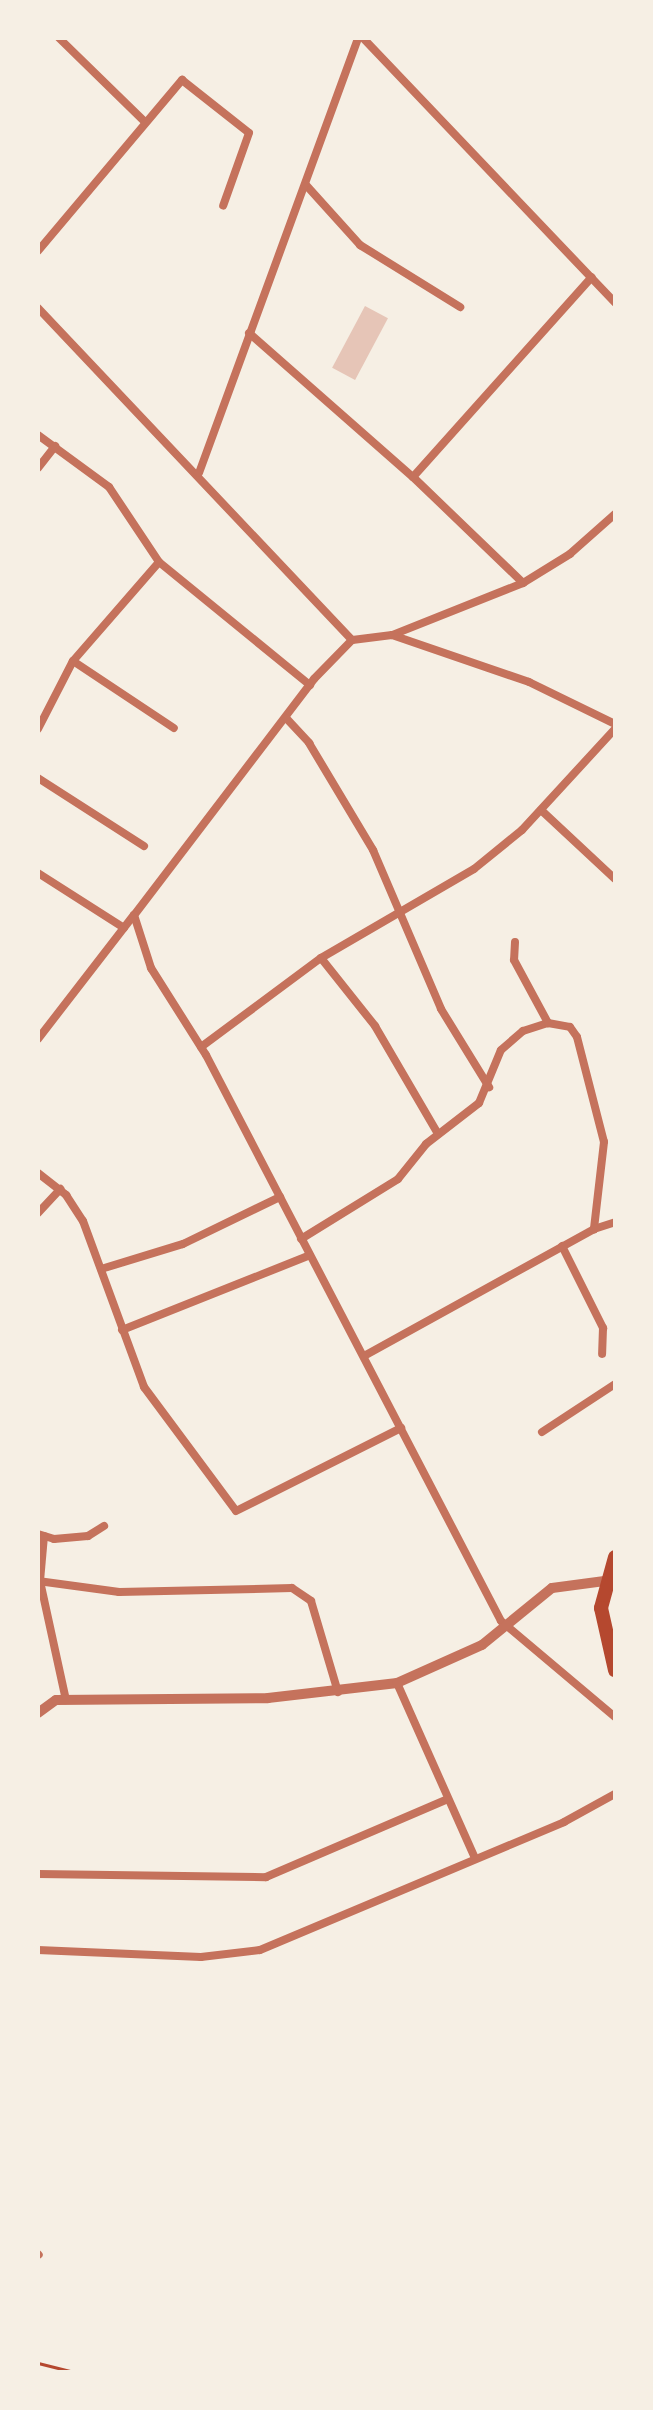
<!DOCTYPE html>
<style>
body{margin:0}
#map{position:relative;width:653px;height:2410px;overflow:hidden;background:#f6efe4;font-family:Cabin,sans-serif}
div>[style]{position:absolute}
.building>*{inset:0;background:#e6c5b7;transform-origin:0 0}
.path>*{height:3px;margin:-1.5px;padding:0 1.5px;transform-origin:1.5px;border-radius:1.5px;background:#b5482f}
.minor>*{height:8px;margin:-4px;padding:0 4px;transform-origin:4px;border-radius:4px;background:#c5725c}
.tertiary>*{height:10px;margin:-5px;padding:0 5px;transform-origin:5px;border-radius:5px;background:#c5725c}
.trunk>*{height:14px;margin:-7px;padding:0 7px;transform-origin:7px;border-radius:7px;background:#b5482f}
span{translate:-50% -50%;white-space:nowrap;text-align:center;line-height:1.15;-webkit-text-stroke:8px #f6efe4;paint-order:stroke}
.frame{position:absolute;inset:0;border:40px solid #f6efe4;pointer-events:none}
</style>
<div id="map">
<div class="building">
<i style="left:365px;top:306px;width:26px;height:70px;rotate:28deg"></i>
</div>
<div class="path">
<i style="left:38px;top:2363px;width:36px;rotate:14deg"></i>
</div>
<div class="minor">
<i style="left:59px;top:38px;width:120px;rotate:44.3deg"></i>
<i style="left:363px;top:38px;width:366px;rotate:46.4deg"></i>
<i style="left:306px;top:185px;width:81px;rotate:48deg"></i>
<i style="left:360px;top:245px;width:118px;rotate:31.8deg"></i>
<i style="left:38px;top:251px;width:224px;rotate:-49.9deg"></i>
<i style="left:182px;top:80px;width:85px;rotate:38.3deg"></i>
<i style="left:249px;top:133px;width:77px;rotate:109.6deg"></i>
<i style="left:38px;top:308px;width:457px;rotate:46.6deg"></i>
<i style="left:249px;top:333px;width:218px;rotate:41.3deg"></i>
<i style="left:413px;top:477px;width:153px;rotate:43.9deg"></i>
<i style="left:38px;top:435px;width:88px;rotate:36.2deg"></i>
<i style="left:109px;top:487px;width:90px;rotate:56.3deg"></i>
<i style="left:159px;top:562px;width:195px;rotate:39.2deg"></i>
<i style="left:38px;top:468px;width:28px;rotate:-52deg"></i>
<i style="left:199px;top:473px;width:463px;rotate:-69.9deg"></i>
<i style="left:413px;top:477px;width:268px;rotate:-48.2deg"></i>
<i style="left:615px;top:514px;width:60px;rotate:138.4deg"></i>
<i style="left:570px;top:554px;width:55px;rotate:148.3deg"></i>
<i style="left:523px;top:583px;width:141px;rotate:158.3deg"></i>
<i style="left:392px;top:635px;width:40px;rotate:172.9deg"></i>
<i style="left:352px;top:640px;width:54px;rotate:134.3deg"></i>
<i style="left:314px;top:679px;width:297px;rotate:127.3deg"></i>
<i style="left:134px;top:915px;width:56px;rotate:72.2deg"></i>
<i style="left:151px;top:968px;width:103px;rotate:57.7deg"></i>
<i style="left:206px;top:1055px;width:638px;rotate:62.47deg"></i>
<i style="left:501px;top:1621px;width:149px;rotate:40.1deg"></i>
<i style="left:392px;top:635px;width:145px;rotate:18.9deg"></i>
<i style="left:529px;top:682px;width:96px;rotate:26deg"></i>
<i style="left:73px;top:661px;width:121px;rotate:33.6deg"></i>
<i style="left:287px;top:719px;width:33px;rotate:47deg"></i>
<i style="left:309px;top:743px;width:125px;rotate:59.1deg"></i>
<i style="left:373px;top:850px;width:173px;rotate:66.8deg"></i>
<i style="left:441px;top:1009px;width:92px;rotate:58.4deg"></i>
<i style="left:38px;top:729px;width:76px;rotate:-62.8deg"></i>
<i style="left:73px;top:661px;width:131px;rotate:-49deg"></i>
<i style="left:38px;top:778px;width:126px;rotate:32.7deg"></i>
<i style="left:541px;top:810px;width:101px;rotate:43deg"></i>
<i style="left:38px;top:873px;width:102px;rotate:32.6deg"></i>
<i style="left:515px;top:942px;width:18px;rotate:93deg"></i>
<i style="left:514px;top:960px;width:72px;rotate:61.6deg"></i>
<i style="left:321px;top:958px;width:87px;rotate:51.5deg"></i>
<i style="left:375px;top:1026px;width:125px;rotate:59.7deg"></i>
<i style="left:38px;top:1039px;width:157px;rotate:-52.3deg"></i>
<i style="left:201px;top:1047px;width:149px;rotate:-36.6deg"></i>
<i style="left:321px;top:958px;width:177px;rotate:-30.2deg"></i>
<i style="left:474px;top:869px;width:62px;rotate:-39.1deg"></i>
<i style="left:522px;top:830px;width:137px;rotate:-47.4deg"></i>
<i style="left:38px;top:1173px;width:36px;rotate:38deg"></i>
<i style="left:66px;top:1195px;width:31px;rotate:57deg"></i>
<i style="left:83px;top:1221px;width:177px;rotate:69.8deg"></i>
<i style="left:144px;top:1387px;width:154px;rotate:53.4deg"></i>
<i style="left:236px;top:1511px;width:185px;rotate:-26.7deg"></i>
<i style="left:38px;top:1213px;width:33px;rotate:-47deg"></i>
<i style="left:301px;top:1239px;width:114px;rotate:-31.7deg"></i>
<i style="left:398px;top:1179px;width:45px;rotate:-51.3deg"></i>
<i style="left:426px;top:1144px;width:67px;rotate:-37.7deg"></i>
<i style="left:479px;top:1103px;width:57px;rotate:-67.5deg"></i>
<i style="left:501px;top:1050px;width:29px;rotate:-41deg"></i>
<i style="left:523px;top:1031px;width:26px;rotate:-18deg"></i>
<i style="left:548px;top:1023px;width:22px;rotate:10deg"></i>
<i style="left:570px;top:1027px;width:12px;rotate:55deg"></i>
<i style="left:577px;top:1037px;width:108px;rotate:75.6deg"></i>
<i style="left:604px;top:1142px;width:88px;rotate:96.6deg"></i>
<i style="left:562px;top:1246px;width:92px;rotate:63.4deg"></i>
<i style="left:603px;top:1328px;width:26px;rotate:92deg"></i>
<i style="left:101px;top:1269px;width:86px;rotate:-17deg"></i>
<i style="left:183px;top:1244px;width:108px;rotate:-25.9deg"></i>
<i style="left:122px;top:1330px;width:202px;rotate:-21.7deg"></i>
<i style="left:364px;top:1356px;width:263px;rotate:-28.9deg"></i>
<i style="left:594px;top:1229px;width:22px;rotate:-18deg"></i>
<i style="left:542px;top:1432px;width:87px;rotate:-33.3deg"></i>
<i style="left:38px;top:1534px;width:17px;rotate:17deg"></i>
<i style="left:54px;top:1539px;width:34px;rotate:-5deg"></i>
<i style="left:88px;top:1536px;width:19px;rotate:-32deg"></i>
<i style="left:44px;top:1536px;width:45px;rotate:95.1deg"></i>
<i style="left:40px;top:1581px;width:122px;rotate:77.7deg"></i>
<i style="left:38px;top:1581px;width:82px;rotate:7.7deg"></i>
<i style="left:119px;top:1592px;width:173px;rotate:-1.3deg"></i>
<i style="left:292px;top:1588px;width:23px;rotate:34deg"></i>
<i style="left:311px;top:1601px;width:95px;rotate:73.5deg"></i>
<i style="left:397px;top:1683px;width:189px;rotate:66deg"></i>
<i style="left:38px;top:1874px;width:228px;rotate:0.8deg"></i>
<i style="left:266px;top:1877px;width:196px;rotate:-23.2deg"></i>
<i style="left:38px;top:1950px;width:163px;rotate:2.5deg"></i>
<i style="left:201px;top:1957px;width:59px;rotate:-6.8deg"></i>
<i style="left:260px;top:1950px;width:330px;rotate:-22.8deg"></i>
<i style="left:564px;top:1822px;width:58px;rotate:-28.8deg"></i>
<i style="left:38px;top:2254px;width:1px;rotate:45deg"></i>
</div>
<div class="tertiary">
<i style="left:38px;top:1713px;width:22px;rotate:-36deg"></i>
<i style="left:56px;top:1700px;width:212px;rotate:-0.5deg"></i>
<i style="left:268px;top:1698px;width:130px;rotate:-6.6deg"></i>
<i style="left:397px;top:1683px;width:93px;rotate:-24.1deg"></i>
<i style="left:482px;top:1645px;width:90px;rotate:-39.2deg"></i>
<i style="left:552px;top:1588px;width:53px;rotate:-7.5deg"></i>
</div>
<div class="trunk">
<i style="left:615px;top:1557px;width:53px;rotate:105.4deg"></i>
<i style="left:601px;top:1608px;width:64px;rotate:77.3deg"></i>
</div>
<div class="frame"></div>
</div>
